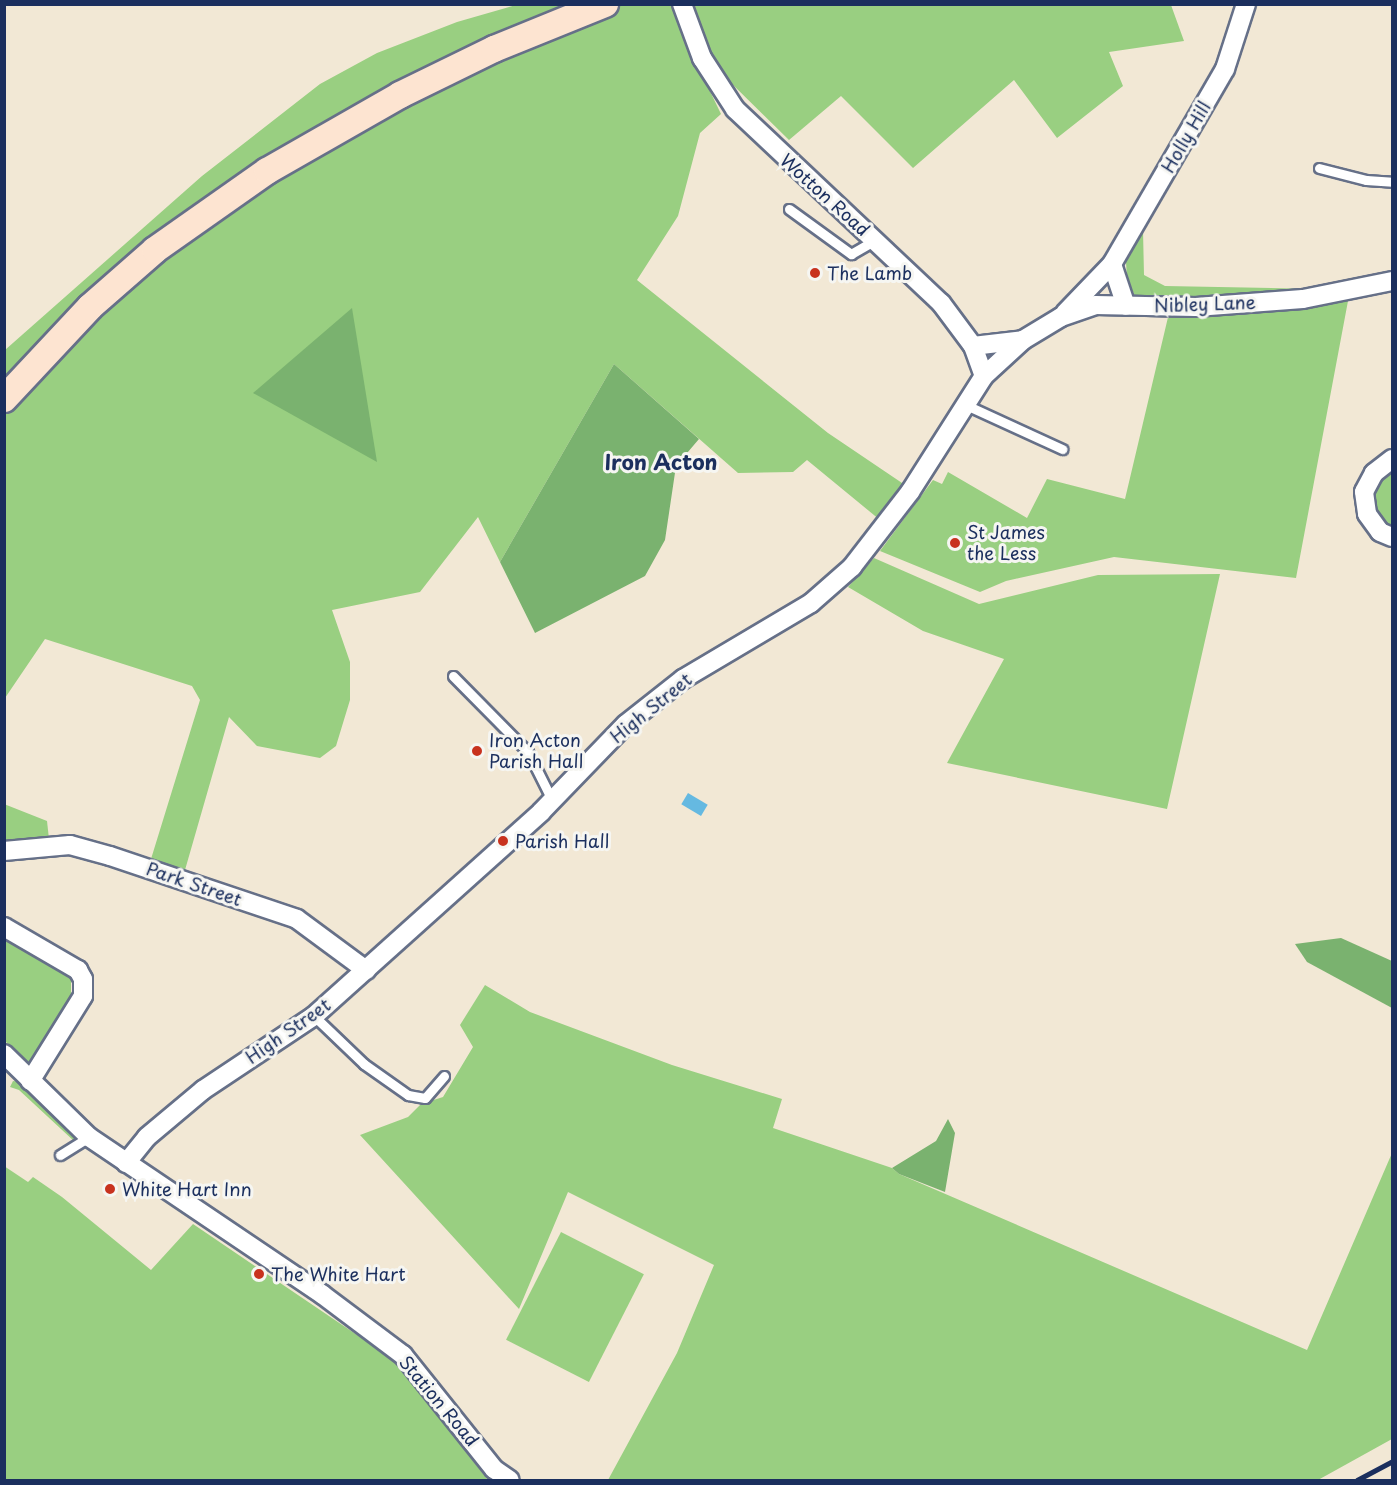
<!DOCTYPE html>
<style>
body{margin:0}
#map{position:relative;width:1397px;height:1485px;overflow:hidden;background:#f2e8d5;font-family:"Playpen Sans",sans-serif}
div>[style]{position:absolute}
.green>*{inset:0;background:#99cf81;transform-origin:0 0}
.forest>*{inset:0;background:#7ab26f}
.water>*{inset:0;background:#65b9e1;transform-origin:0 0}
.roads{filter:drop-shadow(2px 0 #667088) drop-shadow(-2px 0 #667088) drop-shadow(0 2px #667088) drop-shadow(0 -2px #667088)}
.service>*{height:9px;margin:-4.5px;padding:0 4.5px;transform-origin:4.5px;border-radius:4.5px;background:#fff}
.minor>*{height:18px;margin:-9px;padding:0 9px;transform-origin:9px;border-radius:9px;background:#fff}
.secondary>*{height:26px;margin:-13px;padding:0 13px;transform-origin:13px;border-radius:13px;background:#fde4d1}
.rail>*{height:4.5px;margin:-2.25px;padding:0 2.25px;transform-origin:2.25px;border-radius:2.25px;background:#1b2f5e}
.dots>*{width:16px;height:16px;translate:-50% -50%;box-sizing:border-box;border:3px solid #f6f6f2;border-radius:50%}
span{translate:-50% -50%;white-space:nowrap;text-align:center;line-height:1.15;-webkit-text-stroke:6px #f6f6f2;paint-order:stroke}
.street-label{font-size:18px;color:#1b2f5e}
.poi-label{font-size:18px;color:#1b2f5e}
.left{translate:0 -50%;text-align:left}
.quarter-label{font-size:21px;color:#1b2f5e;font-weight:700}
.frame{position:absolute;inset:0;border:6px solid #1b2f5e;pointer-events:none}
</style>
<div id="map">
<div class="green">
<i style="clip-path:polygon(516px 5px,1171px 5px,1184px 41px,1109px 52px,1123px 86px,1057px 138px,1014px 80px,913px 168px,841px 96px,789px 140px,727px 79px,707px 85px,721px 114px,700px 133px,678px 216px,637px 280px,828px 433px,905px 485px,880px 520px,807px 460px,793px 472px,738px 473px,614px 364px,500px 562px,478px 517px,420px 592px,332px 610px,350px 662px,350px 700px,336px 746px,320px 758px,257px 746px,229px 717px,185px 870px,151px 859px,200px 700px,192px 686px,45px 639px,5px 698px,5px 350px,202px 176px,320px 84px,377px 53px,457px 22px)"></i>
<i style="clip-path:polygon(1143px 230px,1144px 275px,1165px 286px,1318px 289px,1225px 298px,1135px 296px,1127px 279px,1126px 262px)"></i>
<i style="clip-path:polygon(1348px 301px,1296px 578px,1114px 557px,1006px 581px,980px 592px,880px 551px,933px 480px,942px 484px,948px 472px,1027px 518px,1047px 479px,1125px 499px,1169px 313px)"></i>
<i style="clip-path:polygon(1392px 466px,1392px 531px,1378px 523px,1369px 503px,1373px 486px)"></i>
<i style="clip-path:polygon(874px 558px,979px 604px,1098px 575px,1220px 574px,1167px 809px,947px 763px,1004px 659px,923px 631px,848px 587px)"></i>
<i style="clip-path:polygon(4px 804px,47px 821px,49px 839px,5px 843px)"></i>
<i style="clip-path:polygon(4px 934px,71px 972px,71px 1000px,30px 1067px,5px 1041px)"></i>
<i style="clip-path:polygon(485px 985px,530px 1012px,672px 1065px,782px 1099px,773px 1128px,892px 1168px,899px 1174px,1307px 1350px,1392px 1153px,1392px 1439px,1318px 1480px,608px 1480px,677px 1353px,714px 1265px,568px 1192px,519px 1309px,360px 1135px,408px 1117px,421px 1104px,443px 1097px,473px 1047px,460px 1025px)"></i>
<i style="clip-path:polygon(13px 1081px,22px 1082px,75px 1133px,75px 1142px,19px 1090px,10px 1087px)"></i>
<i style="clip-path:polygon(4px 1166px,28px 1182px,33px 1177px,62px 1197px,151px 1270px,193px 1224px,394px 1360px,488px 1480px,5px 1480px)"></i>
<i style="left:561px;top:1232px;width:93px;height:121px;rotate:27deg"></i>
</div>
<div class="forest">
<i style="clip-path:polygon(352px 308px,377px 462px,253px 393px)"></i>
<i style="clip-path:polygon(614px 364px,699px 439px,676px 466px,665px 540px,645px 576px,535px 633px,500px 562px)"></i>
<i style="clip-path:polygon(1341px 938px,1392px 961px,1392px 1008px,1307px 962px,1295px 944px)"></i>
<i style="clip-path:polygon(948px 1119px,955px 1133px,945px 1192px,899px 1174px,892px 1168px,936px 1141px)"></i>
</div>
<div class="water">
<i style="left:688px;top:793px;width:23px;height:13px;rotate:31deg"></i>
</div>
<div class="roads">
<div class="service">
<i style="left:1319px;top:168px;width:49px;rotate:14.3deg"></i>
<i style="left:1366px;top:180px;width:26px;rotate:4deg"></i>
<i style="left:789px;top:209px;width:77px;rotate:36deg"></i>
<i style="left:851px;top:254px;width:28px;rotate:-30deg"></i>
<i style="left:966px;top:405px;width:106px;rotate:24.6deg"></i>
<i style="left:453px;top:676px;width:107px;rotate:45.4deg"></i>
<i style="left:528px;top:752px;width:54px;rotate:63.4deg"></i>
<i style="left:314px;top:1016px;width:69px;rotate:43.8deg"></i>
<i style="left:364px;top:1064px;width:54px;rotate:35.2deg"></i>
<i style="left:408px;top:1095px;width:17px;rotate:10deg"></i>
<i style="left:425px;top:1098px;width:29px;rotate:-49deg"></i>
<i style="left:60px;top:1155px;width:34px;rotate:-32deg"></i>
</div>
<div class="minor">
<i style="left:682px;top:4px;width:58px;rotate:69.7deg"></i>
<i style="left:702px;top:58px;width:61px;rotate:57.1deg"></i>
<i style="left:735px;top:109px;width:283px;rotate:43.3deg"></i>
<i style="left:941px;top:303px;width:54px;rotate:53.3deg"></i>
<i style="left:973px;top:346px;width:32px;rotate:70deg"></i>
<i style="left:1112px;top:264px;width:44px;rotate:71.6deg"></i>
<i style="left:1065px;top:313px;width:68px;rotate:-46.2deg"></i>
<i style="left:1112px;top:264px;width:225px;rotate:-59.9deg"></i>
<i style="left:1225px;top:69px;width:68px;rotate:-72.1deg"></i>
<i style="left:973px;top:346px;width:50px;rotate:-6.8deg"></i>
<i style="left:1392px;top:459px;width:23px;rotate:142deg"></i>
<i style="left:1374px;top:473px;width:21px;rotate:118deg"></i>
<i style="left:1364px;top:492px;width:22px;rotate:82deg"></i>
<i style="left:1367px;top:514px;width:22px;rotate:54deg"></i>
<i style="left:1380px;top:532px;width:13px;rotate:23deg"></i>
<i style="left:4px;top:851px;width:66px;rotate:-5.2deg"></i>
<i style="left:70px;top:845px;width:41px;rotate:15.4deg"></i>
<i style="left:110px;top:856px;width:197px;rotate:18.6deg"></i>
<i style="left:297px;top:919px;width:86px;rotate:36.5deg"></i>
<i style="left:4px;top:927px;width:86px;rotate:30.2deg"></i>
<i style="left:78px;top:970px;width:10px;rotate:61deg"></i>
<i style="left:83px;top:979px;width:17px;rotate:90deg"></i>
<i style="left:83px;top:996px;width:100px;rotate:121.9deg"></i>
<i style="left:4px;top:1054px;width:119px;rotate:44.3deg"></i>
<i style="left:89px;top:1137px;width:282px;rotate:34deg"></i>
<i style="left:323px;top:1295px;width:100px;rotate:36.9deg"></i>
<i style="left:403px;top:1355px;width:146px;rotate:51.4deg"></i>
<i style="left:494px;top:1469px;width:19px;rotate:35deg"></i>
<i style="left:126px;top:1163px;width:33px;rotate:-51deg"></i>
<i style="left:147px;top:1137px;width:73px;rotate:-40deg"></i>
<i style="left:203px;top:1090px;width:133px;rotate:-33.7deg"></i>
<i style="left:314px;top:1016px;width:305px;rotate:-41.9deg"></i>
<i style="left:541px;top:812px;width:122px;rotate:-46deg"></i>
<i style="left:626px;top:724px;width:73px;rotate:-38.3deg"></i>
<i style="left:683px;top:679px;width:149px;rotate:-30.7deg"></i>
<i style="left:811px;top:603px;width:55px;rotate:-41.3deg"></i>
<i style="left:852px;top:567px;width:95px;rotate:-52.3deg"></i>
<i style="left:910px;top:492px;width:138px;rotate:-57.5deg"></i>
<i style="left:984px;top:376px;width:53px;rotate:-42.7deg"></i>
<i style="left:1023px;top:340px;width:44px;rotate:-31.2deg"></i>
<i style="left:1061px;top:317px;width:36px;rotate:-19deg"></i>
<i style="left:1095px;top:305px;width:101px;rotate:1.1deg"></i>
<i style="left:1196px;top:307px;width:107px;rotate:-4.3deg"></i>
<i style="left:1303px;top:299px;width:91px;rotate:-11.4deg"></i>
</div>
<div class="secondary">
<i style="left:4px;top:399px;width:126px;rotate:-46.9deg"></i>
<i style="left:90px;top:307px;width:86px;rotate:-41.2deg"></i>
<i style="left:155px;top:250px;width:137px;rotate:-35.2deg"></i>
<i style="left:267px;top:171px;width:153px;rotate:-29.7deg"></i>
<i style="left:400px;top:95px;width:105px;rotate:-26.1deg"></i>
<i style="left:494px;top:49px;width:120px;rotate:-22.1deg"></i>
</div>
</div>
<div class="rail">
<i style="left:1357px;top:1480px;width:40px;rotate:-28deg"></i>
</div>
<div class="dots">
<i style="left:815px;top:273px;background:#c8321e"></i>
<i style="left:955px;top:543px;background:#c8321e"></i>
<i style="left:477px;top:751px;background:#c8321e"></i>
<i style="left:503px;top:841px;background:#c8321e"></i>
<i style="left:110px;top:1189px;background:#c8321e"></i>
<i style="left:259px;top:1274px;background:#c8321e"></i>
</div>
<div class="street-label">
<span style="left:1186px;top:137px;rotate:-60deg">Holly Hill</span>
<span style="left:825px;top:195px;rotate:42deg">Wotton Road</span>
<span style="left:1205px;top:304px;rotate:-2deg">Nibley Lane</span>
<span style="left:651px;top:708px;rotate:-39deg">High Street</span>
<span style="left:194px;top:884px;rotate:19deg">Park Street</span>
<span style="left:288px;top:1031px;rotate:-35deg">High Street</span>
<span style="left:439px;top:1401px;rotate:50deg">Station Road</span>
</div>
<div class="poi-label">
<span class="left" style="left:827px;top:273px">The Lamb</span>
<span class="left" style="left:967px;top:543px">St James<br>the Less</span>
<span class="left" style="left:489px;top:751px">Iron Acton<br>Parish Hall</span>
<span class="left" style="left:515px;top:841px">Parish Hall</span>
<span class="left" style="left:122px;top:1189px">White Hart Inn</span>
<span class="left" style="left:271px;top:1274px">The White Hart</span>
</div>
<div class="quarter-label">
<span style="left:661px;top:461px">Iron Acton</span>
</div>
<div class="frame"></div>
</div>
